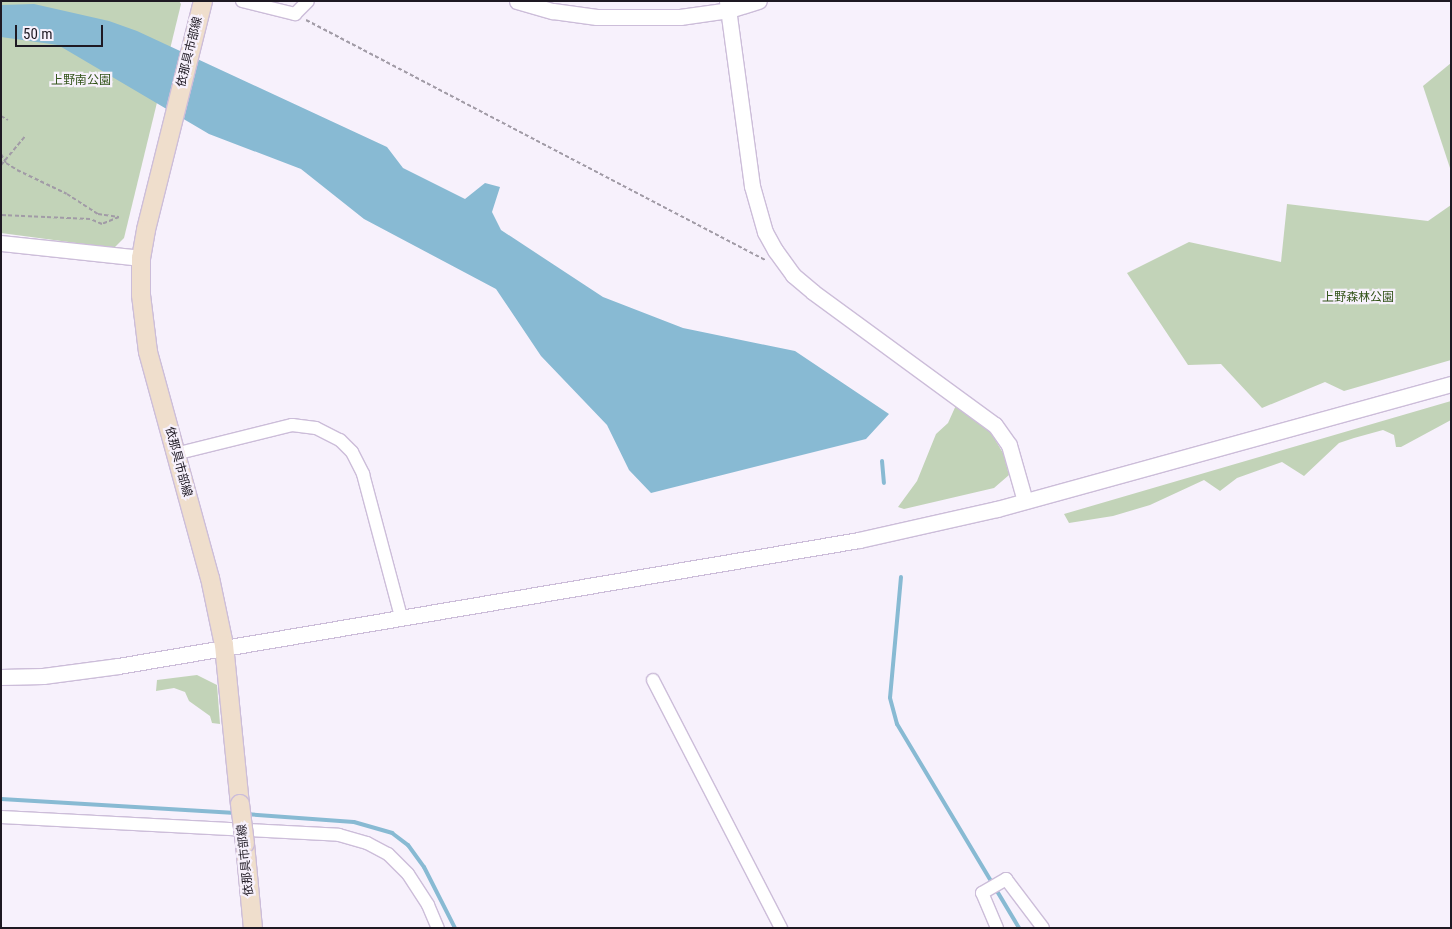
<!DOCTYPE html>
<meta charset="utf-8">
<style>
body{margin:0}
#map{position:relative;width:1452px;height:929px;overflow:hidden;background:#f7f1fc;font-family:"Roboto Condensed","Noto Sans JP",sans-serif}
div>[style]{position:absolute}
.green>*{inset:0;background:#c2d3b8}
.water>*{inset:0;background:#88bad3}
.stream>*{height:4px;margin:-2px;padding:0 2px;transform-origin:2px;border-radius:2px;background:#88bad3}
.path>*{height:2px;margin-top:-1px;transform-origin:0;background:repeating-linear-gradient(90deg,#a19ba6 0 4px,transparent 0 6.5px)}
.roads{filter:drop-shadow(1px 0 #ccbdd9) drop-shadow(-1px 0 #ccbdd9) drop-shadow(0 1px #ccbdd9) drop-shadow(0 -1px #ccbdd9)}
.minor>*{height:12px;margin:-6px;padding:0 6px;transform-origin:6px;border-radius:6px;background:#fff}
.tertiary>*{height:15px;margin:-7.5px;padding:0 7.5px;transform-origin:7.5px;border-radius:7.5px;background:#fff}
.secondary>*{height:18px;margin:-9px;padding:0 9px;transform-origin:9px;border-radius:9px;background:#efdecc}
.bridges{filter:drop-shadow(1px 0 #ccbdd9) drop-shadow(-1px 0 #ccbdd9) drop-shadow(0 1px #ccbdd9) drop-shadow(0 -1px #ccbdd9)}
.secondary-bridge>*{height:18px;margin:-9px;padding:0 9px;transform-origin:9px;border-radius:9px;background:#efdecc}
span{translate:-50% -50%;white-space:nowrap;text-align:center;line-height:1.15;-webkit-text-stroke:4.5px #f7f1fc;paint-order:stroke}
.street-label{font-size:12px;color:#1e1923}
.park-label{font-size:12px;color:#325319}
.frame{position:absolute;inset:0;border:2px solid #1e1923;pointer-events:none}
.scale{position:absolute;left:15px;top:25px;width:88px;height:22px;box-sizing:border-box;border:2px solid #1e1923;border-top:0;padding-left:6px;font-size:15px;line-height:18px;white-space:nowrap;color:#1e1923;-webkit-text-stroke:4px #f7f1fc;paint-order:stroke}
</style>
<div id="map">
<div class="green">
<i style="clip-path:polygon(1px 1px,179px 1px,181px 4px,124px 238px,114px 248px,1px 233px)"></i>
<i style="clip-path:polygon(1451px 63px,1451px 171px,1423px 86px)"></i>
<i style="clip-path:polygon(1287px 204px,1428px 221px,1451px 205px,1451px 360px,1344px 391px,1325px 382px,1262px 408px,1221px 364px,1188px 365px,1127px 273px,1189px 242px,1281px 262px)"></i>
<i style="clip-path:polygon(1451px 401px,1451px 420px,1401px 447px,1396px 447px,1394px 435px,1383px 430px,1354px 438px,1339px 443px,1304px 476px,1282px 462px,1237px 478px,1220px 491px,1204px 480px,1150px 505px,1113px 516px,1069px 523px,1064px 514px)"></i>
<i style="clip-path:polygon(957px 403px,990px 431px,1003px 453px,1009px 475px,994px 488px,904px 509px,898px 507px,917px 481px,936px 434px,948px 423px)"></i>
<i style="clip-path:polygon(197px 675px,217px 685px,220px 724px,212px 723px,210px 716px,189px 701px,185px 692px,174px 688px,156px 691px,157px 680px)"></i>
</div>
<div class="water">
<i style="clip-path:polygon(34px 4px,109px 21px,137px 31px,387px 147px,403px 168px,465px 199px,485px 183px,500px 187px,492px 212px,501px 230px,603px 297px,683px 328px,795px 351px,889px 414px,866px 439px,651px 493px,629px 470px,607px 425px,541px 356px,496px 289px,364px 219px,301px 169px,209px 134px,58px 45px,1px 37px,1px 5px)"></i>
</div>
<div class="stream">
<i style="left:882px;top:461px;width:22px;rotate:85deg"></i>
<i style="left:901px;top:577px;width:121px;rotate:95.2deg"></i>
<i style="left:890px;top:698px;width:27px;rotate:75deg"></i>
<i style="left:897px;top:724px;width:238px;rotate:59.1deg"></i>
<i style="left:1px;top:799px;width:235px;rotate:3.4deg"></i>
<i style="left:245px;top:814px;width:109px;rotate:4.2deg"></i>
<i style="left:354px;top:822px;width:40px;rotate:16deg"></i>
<i style="left:392px;top:833px;width:20px;rotate:37deg"></i>
<i style="left:408px;top:845px;width:27px;rotate:54deg"></i>
<i style="left:424px;top:867px;width:68px;rotate:63.1deg"></i>
</div>
<div class="path">
<i style="left:306px;top:20px;width:518px;rotate:27.6deg"></i>
<i style="left:1px;top:116px;width:8px;rotate:30deg"></i>
<i style="left:1px;top:154px;width:10px;rotate:61deg"></i>
<i style="left:6px;top:163px;width:13px;rotate:32deg"></i>
<i style="left:17px;top:170px;width:55px;rotate:25.6deg"></i>
<i style="left:67px;top:194px;width:37px;rotate:33deg"></i>
<i style="left:98px;top:214px;width:21px;rotate:8deg"></i>
<i style="left:119px;top:217px;width:18px;rotate:158deg"></i>
<i style="left:102px;top:224px;width:13px;rotate:-157deg"></i>
<i style="left:90px;top:219px;width:89px;rotate:-177.4deg"></i>
<i style="left:1px;top:165px;width:38px;rotate:-50deg"></i>
</div>
<div class="roads">
<div class="minor">
<i style="left:242px;top:1px;width:55px;rotate:13.8deg"></i>
<i style="left:295px;top:14px;width:18px;rotate:-45deg"></i>
<i style="left:175px;top:454px;width:121px;rotate:-13.9deg"></i>
<i style="left:292px;top:425px;width:24px;rotate:7deg"></i>
<i style="left:316px;top:428px;width:27px;rotate:27deg"></i>
<i style="left:340px;top:440px;width:17px;rotate:45deg"></i>
<i style="left:352px;top:452px;width:25px;rotate:63deg"></i>
<i style="left:363px;top:474px;width:148px;rotate:75.1deg"></i>
<i style="left:653px;top:680px;width:279px;rotate:62.7deg"></i>
<i style="left:1px;top:817px;width:338px;rotate:3deg"></i>
<i style="left:339px;top:835px;width:29px;rotate:16deg"></i>
<i style="left:367px;top:843px;width:24px;rotate:28deg"></i>
<i style="left:388px;top:854px;width:28px;rotate:45deg"></i>
<i style="left:408px;top:874px;width:37px;rotate:57deg"></i>
<i style="left:428px;top:905px;width:25px;rotate:67deg"></i>
<i style="left:997px;top:928px;width:38px;rotate:-113deg"></i>
<i style="left:982px;top:893px;width:28px;rotate:-30deg"></i>
<i style="left:1006px;top:879px;width:61px;rotate:52.9deg"></i>
</div>
<div class="tertiary">
<i style="left:517px;top:1px;width:37px;rotate:16deg"></i>
<i style="left:553px;top:11px;width:44px;rotate:7.8deg"></i>
<i style="left:597px;top:17px;width:83px"></i>
<i style="left:680px;top:17px;width:49px;rotate:-8.1deg"></i>
<i style="left:729px;top:10px;width:31px;rotate:-17deg"></i>
<i style="left:727px;top:1px;width:187px;rotate:82.3deg"></i>
<i style="left:752px;top:186px;width:48px;rotate:74.2deg"></i>
<i style="left:765px;top:232px;width:21px;rotate:61deg"></i>
<i style="left:775px;top:250px;width:31px;rotate:54deg"></i>
<i style="left:793px;top:275px;width:26px;rotate:40deg"></i>
<i style="left:813px;top:292px;width:225px;rotate:36.2deg"></i>
<i style="left:995px;top:425px;width:24px;rotate:55deg"></i>
<i style="left:1009px;top:445px;width:58px;rotate:74.1deg"></i>
<i style="left:1px;top:243px;width:141px;rotate:6.1deg"></i>
<i style="left:1px;top:677px;width:42px;rotate:-1.4deg"></i>
<i style="left:43px;top:676px;width:76px;rotate:-7.6deg"></i>
<i style="left:118px;top:666px;width:752px;rotate:-9.65deg"></i>
<i style="left:859px;top:540px;width:141px;rotate:-12.7deg"></i>
<i style="left:997px;top:509px;width:471px;rotate:-15.4deg"></i>
</div>
<div class="secondary">
<i style="left:203px;top:1px;width:236px;rotate:104deg"></i>
<i style="left:146px;top:230px;width:28px;rotate:100deg"></i>
<i style="left:141px;top:258px;width:37px;rotate:90deg"></i>
<i style="left:141px;top:295px;width:57px;rotate:83deg"></i>
<i style="left:148px;top:352px;width:234px;rotate:74.7deg"></i>
<i style="left:210px;top:578px;width:68px;rotate:78.2deg"></i>
<i style="left:224px;top:645px;width:160px;rotate:84.3deg"></i>
<i style="left:245px;top:844px;width:84px;rotate:84.6deg"></i>
</div>
</div>
<div class="bridges">
<div class="secondary-bridge">
<i style="left:240px;top:804px;width:40px;rotate:82.9deg"></i>
</div>
</div>
<div class="street-label">
<span style="left:190px;top:52px;rotate:-76deg">依那具市部線</span>
<span style="left:178px;top:462px;rotate:75deg">依那具市部線</span>
<span style="left:246px;top:860px;rotate:-96deg">依那具市部線</span>
</div>
<div class="park-label">
<span style="left:81px;top:81px">上野南公園</span>
<span style="left:1358px;top:298px">上野森林公園</span>
</div>
<div class="frame"></div>
<div class="scale">50 m</div>
</div>
